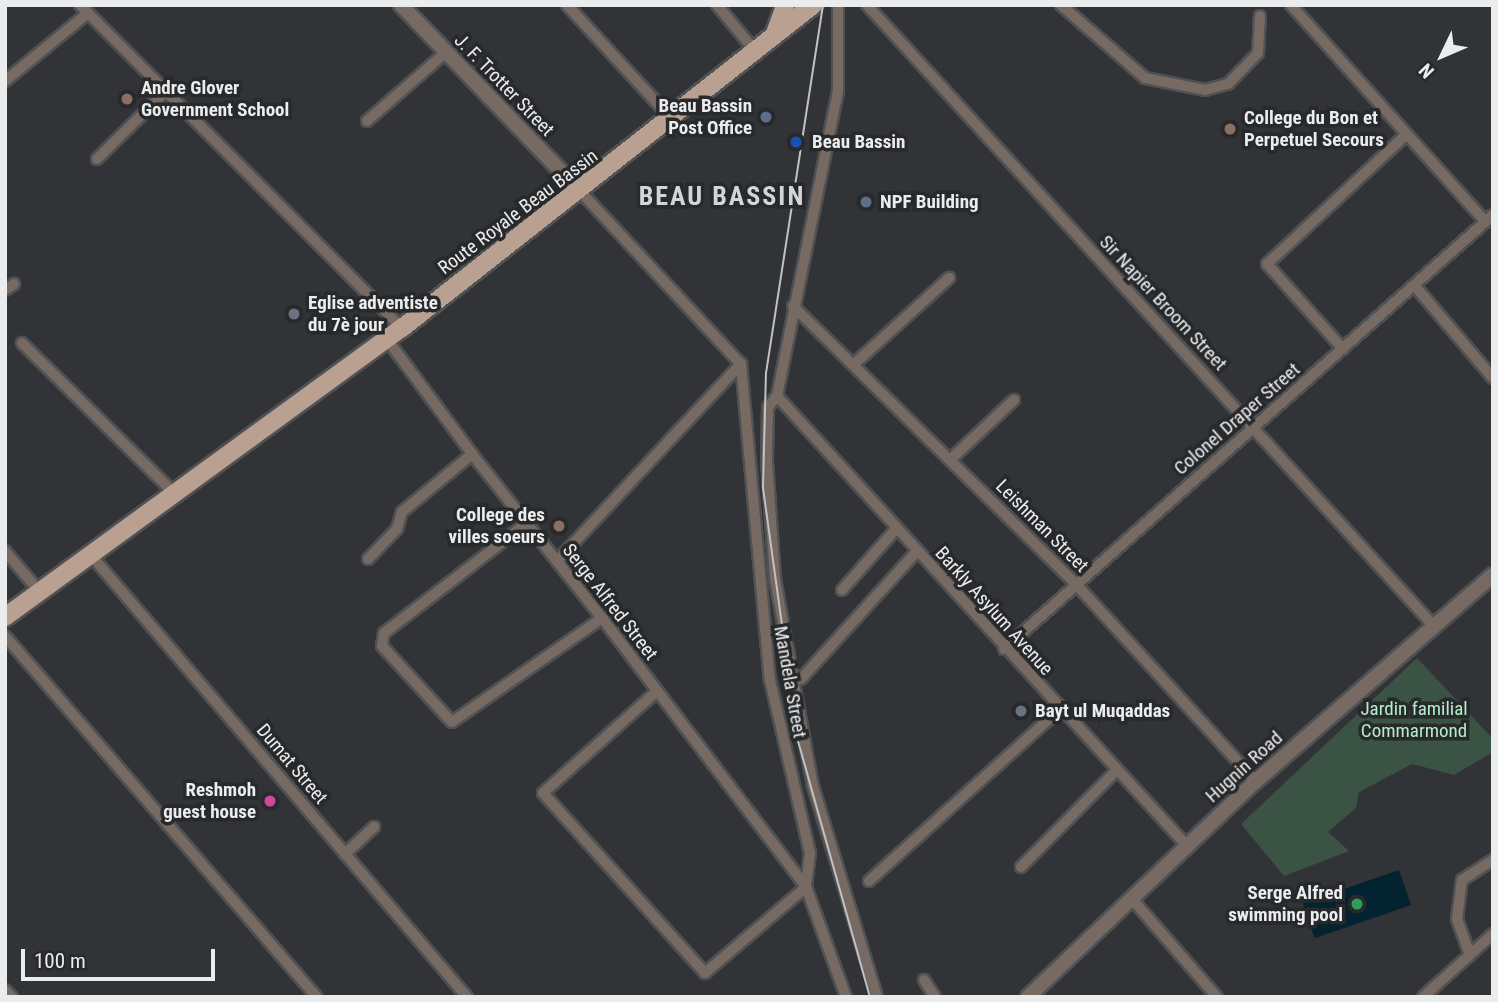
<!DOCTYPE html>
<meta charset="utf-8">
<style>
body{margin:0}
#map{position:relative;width:1498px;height:1002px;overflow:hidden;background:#313336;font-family:"Roboto Condensed",sans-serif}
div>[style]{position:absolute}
.green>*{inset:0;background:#3a5344}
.water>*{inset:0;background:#032331;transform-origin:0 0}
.roads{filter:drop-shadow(2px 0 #4f5153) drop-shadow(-2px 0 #4f5153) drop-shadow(0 2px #4f5153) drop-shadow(0 -2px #4f5153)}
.minor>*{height:10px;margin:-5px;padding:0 5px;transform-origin:5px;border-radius:5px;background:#776a62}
.tertiary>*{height:14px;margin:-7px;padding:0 7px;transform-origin:7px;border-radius:7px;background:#776a62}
.primary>*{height:18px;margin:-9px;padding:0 9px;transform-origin:9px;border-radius:9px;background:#baa090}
.tram>*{height:2px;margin:-1px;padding:0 1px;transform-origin:1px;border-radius:1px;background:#c1c2c4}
.dots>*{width:19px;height:19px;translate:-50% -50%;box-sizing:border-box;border:4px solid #27292b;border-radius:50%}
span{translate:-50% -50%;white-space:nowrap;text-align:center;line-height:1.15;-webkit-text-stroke:7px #27292b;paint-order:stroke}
.street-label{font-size:19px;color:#ebecee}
.poi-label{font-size:19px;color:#ebecee;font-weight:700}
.left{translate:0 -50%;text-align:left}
.right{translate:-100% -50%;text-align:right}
.park-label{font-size:19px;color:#b3edca}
.district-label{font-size:26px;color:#d3d6d9;font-weight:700;letter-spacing:2px}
.frame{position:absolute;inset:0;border:7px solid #ebecee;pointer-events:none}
.north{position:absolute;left:1407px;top:21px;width:70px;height:70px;-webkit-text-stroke:5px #27292b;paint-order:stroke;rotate:226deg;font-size:19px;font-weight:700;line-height:28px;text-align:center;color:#ebecee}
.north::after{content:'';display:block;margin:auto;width:24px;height:32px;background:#ebecee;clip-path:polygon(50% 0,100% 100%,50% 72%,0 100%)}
.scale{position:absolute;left:21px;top:949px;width:194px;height:32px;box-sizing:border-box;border:4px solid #ebecee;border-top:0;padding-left:9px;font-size:21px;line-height:24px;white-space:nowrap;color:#ebecee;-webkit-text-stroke:5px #27292b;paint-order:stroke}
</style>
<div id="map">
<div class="green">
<i style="clip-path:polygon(1417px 658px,1493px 739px,1493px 752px,1454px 775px,1412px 764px,1359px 792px,1356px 808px,1328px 832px,1349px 851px,1284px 876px,1241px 824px)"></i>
</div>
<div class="water">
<i style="left:1399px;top:870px;width:37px;height:102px;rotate:71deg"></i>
</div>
<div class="roads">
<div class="minor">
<i style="left:80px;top:5px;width:456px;rotate:45.1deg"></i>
<i style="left:567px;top:5px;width:155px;rotate:47.4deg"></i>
<i style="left:717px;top:5px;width:60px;rotate:50.4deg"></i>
<i style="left:867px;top:5px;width:839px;rotate:47.61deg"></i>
<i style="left:1061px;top:5px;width:111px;rotate:41deg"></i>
<i style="left:1145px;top:78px;width:61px;rotate:11.3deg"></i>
<i style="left:1205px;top:90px;width:24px;rotate:-15deg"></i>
<i style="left:1228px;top:84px;width:43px;rotate:-45.9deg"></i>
<i style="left:1258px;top:53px;width:37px;rotate:-87deg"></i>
<i style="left:1291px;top:5px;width:290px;rotate:48.1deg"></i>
<i style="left:5px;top:81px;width:106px;rotate:-39.3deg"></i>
<i style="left:367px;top:121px;width:105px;rotate:-41.1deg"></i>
<i style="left:97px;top:159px;width:93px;rotate:-44.6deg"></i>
<i style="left:580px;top:191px;width:236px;rotate:47.1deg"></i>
<i style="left:741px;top:364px;width:317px;rotate:84.8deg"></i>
<i style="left:770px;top:680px;width:178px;rotate:77deg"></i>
<i style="left:810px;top:853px;width:34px;rotate:97deg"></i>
<i style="left:806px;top:887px;width:117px;rotate:70deg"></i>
<i style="left:1414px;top:285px;width:122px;rotate:49.7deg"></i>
<i style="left:5px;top:290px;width:11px;rotate:-34deg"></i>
<i style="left:793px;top:306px;width:394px;rotate:44.5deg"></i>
<i style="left:1074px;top:582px;width:270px;rotate:47.6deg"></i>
<i style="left:386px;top:338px;width:144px;rotate:53.4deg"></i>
<i style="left:472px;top:454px;width:209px;rotate:51.6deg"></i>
<i style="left:602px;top:618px;width:338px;rotate:52.8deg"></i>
<i style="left:806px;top:887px;width:133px;rotate:139.6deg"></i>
<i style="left:705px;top:973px;width:242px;rotate:-132deg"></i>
<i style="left:543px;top:793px;width:153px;rotate:-41.8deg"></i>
<i style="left:22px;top:343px;width:218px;rotate:44.6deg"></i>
<i style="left:1343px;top:349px;width:114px;rotate:-131.8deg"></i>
<i style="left:1267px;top:264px;width:191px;rotate:-42.9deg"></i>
<i style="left:853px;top:365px;width:130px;rotate:-42.2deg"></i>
<i style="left:777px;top:396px;width:14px;rotate:129deg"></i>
<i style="left:768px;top:407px;width:54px;rotate:91.1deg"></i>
<i style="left:767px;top:461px;width:118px;rotate:86.1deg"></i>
<i style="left:775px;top:579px;width:210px;rotate:79.6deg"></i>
<i style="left:813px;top:786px;width:220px;rotate:73.1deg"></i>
<i style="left:777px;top:396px;width:609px;rotate:47.66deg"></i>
<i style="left:777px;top:396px;width:310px;rotate:-78.7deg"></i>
<i style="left:838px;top:92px;width:87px;rotate:-90deg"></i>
<i style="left:950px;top:460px;width:88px;rotate:-43.2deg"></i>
<i style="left:527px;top:523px;width:180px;rotate:142.4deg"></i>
<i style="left:384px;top:633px;width:13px;rotate:99deg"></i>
<i style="left:382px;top:646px;width:103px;rotate:47.4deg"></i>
<i style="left:452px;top:722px;width:183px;rotate:-34.7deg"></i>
<i style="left:5px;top:551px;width:52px;rotate:49.6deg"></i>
<i style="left:90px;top:554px;width:582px;rotate:49.6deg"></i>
<i style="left:368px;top:559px;width:42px;rotate:-46deg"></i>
<i style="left:397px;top:529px;width:18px;rotate:-74deg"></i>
<i style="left:402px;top:512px;width:91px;rotate:-39.6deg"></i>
<i style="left:557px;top:561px;width:270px;rotate:-47deg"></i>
<i style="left:842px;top:590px;width:81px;rotate:-48.5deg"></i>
<i style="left:5px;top:636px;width:477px;rotate:49.2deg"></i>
<i style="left:1004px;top:649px;width:654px;rotate:-41.59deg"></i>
<i style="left:801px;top:679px;width:173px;rotate:-47.8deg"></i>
<i style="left:345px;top:854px;width:40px;rotate:-43deg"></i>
<i style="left:1021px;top:867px;width:136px;rotate:-45.3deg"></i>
<i style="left:869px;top:881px;width:256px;rotate:-42deg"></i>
<i style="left:1132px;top:899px;width:130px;rotate:49.1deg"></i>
<i style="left:1470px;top:955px;width:38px;rotate:-110deg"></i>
<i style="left:1457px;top:919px;width:39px;rotate:-83deg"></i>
<i style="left:1462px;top:880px;width:37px;rotate:-33deg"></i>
<i style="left:924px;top:980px;width:20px;rotate:57deg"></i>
<i style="left:5px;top:990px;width:10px;rotate:45deg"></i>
<i style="left:1423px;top:997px;width:94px;rotate:-42deg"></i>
</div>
<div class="tertiary">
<i style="left:401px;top:5px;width:258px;rotate:46.1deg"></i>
<i style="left:1028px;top:997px;width:314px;rotate:-43.5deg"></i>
<i style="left:1256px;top:781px;width:314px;rotate:-41deg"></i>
</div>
<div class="primary">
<i style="left:774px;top:36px;width:33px;rotate:-70deg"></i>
<i style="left:5px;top:617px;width:491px;rotate:-36.1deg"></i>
<i style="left:402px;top:328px;width:523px;rotate:-38.16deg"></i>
</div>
</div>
<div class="tram">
<i style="left:823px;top:5px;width:371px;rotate:98.8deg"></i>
<i style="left:766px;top:372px;width:116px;rotate:91.5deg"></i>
<i style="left:763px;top:488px;width:255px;rotate:82.1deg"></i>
<i style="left:798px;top:741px;width:266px;rotate:74.3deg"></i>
</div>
<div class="dots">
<i style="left:127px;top:99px;background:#8d6e63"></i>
<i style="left:766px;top:117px;background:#5c6f8a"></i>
<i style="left:1230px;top:129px;background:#8d6e63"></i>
<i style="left:796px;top:142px;background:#1a4fb4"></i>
<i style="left:866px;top:202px;background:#5c6f8a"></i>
<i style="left:294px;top:314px;background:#6b7280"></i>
<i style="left:559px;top:526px;background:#8d6e63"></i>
<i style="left:1021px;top:711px;background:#6b7280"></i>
<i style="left:270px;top:801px;background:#d1479c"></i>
<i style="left:1357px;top:904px;background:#2e9e5b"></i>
</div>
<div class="street-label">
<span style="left:504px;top:85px;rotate:46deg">J. F. Trotter Street</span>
<span style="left:518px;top:212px;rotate:-37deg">Route Royale Beau Bassin</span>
<span style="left:1163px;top:303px;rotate:47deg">Sir Napier Broom Street</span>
<span style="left:1237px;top:419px;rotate:-41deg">Colonel Draper Street</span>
<span style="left:1042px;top:526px;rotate:45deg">Leishman Street</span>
<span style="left:610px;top:602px;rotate:52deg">Serge Alfred Street</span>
<span style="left:994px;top:611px;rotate:48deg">Barkly Asylum Avenue</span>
<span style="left:790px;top:682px;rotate:80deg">Mandela Street</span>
<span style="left:292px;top:764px;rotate:50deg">Dumat Street</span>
<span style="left:1244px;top:767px;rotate:-42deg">Hugnin Road</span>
</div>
<div class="poi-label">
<span class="left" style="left:141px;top:99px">Andre Glover<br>Government School</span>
<span class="right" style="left:752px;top:117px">Beau Bassin<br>Post Office</span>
<span class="left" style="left:1244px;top:129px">College du Bon et<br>Perpetuel Secours</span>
<span class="left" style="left:812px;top:142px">Beau Bassin</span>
<span class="left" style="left:880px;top:202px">NPF Building</span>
<span class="left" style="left:308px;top:314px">Eglise adventiste<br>du 7è jour</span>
<span class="right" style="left:545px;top:526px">College des<br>villes soeurs</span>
<span class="left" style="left:1035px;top:711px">Bayt ul Muqaddas</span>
<span class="right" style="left:256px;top:801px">Reshmoh<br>guest house</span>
<span class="right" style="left:1343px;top:904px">Serge Alfred<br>swimming pool</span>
</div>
<div class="park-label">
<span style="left:1414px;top:720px">Jardin familial<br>Commarmond</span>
</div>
<div class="district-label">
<span style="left:722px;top:197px">BEAU BASSIN</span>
</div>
<div class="frame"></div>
<div class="north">N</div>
<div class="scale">100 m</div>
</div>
